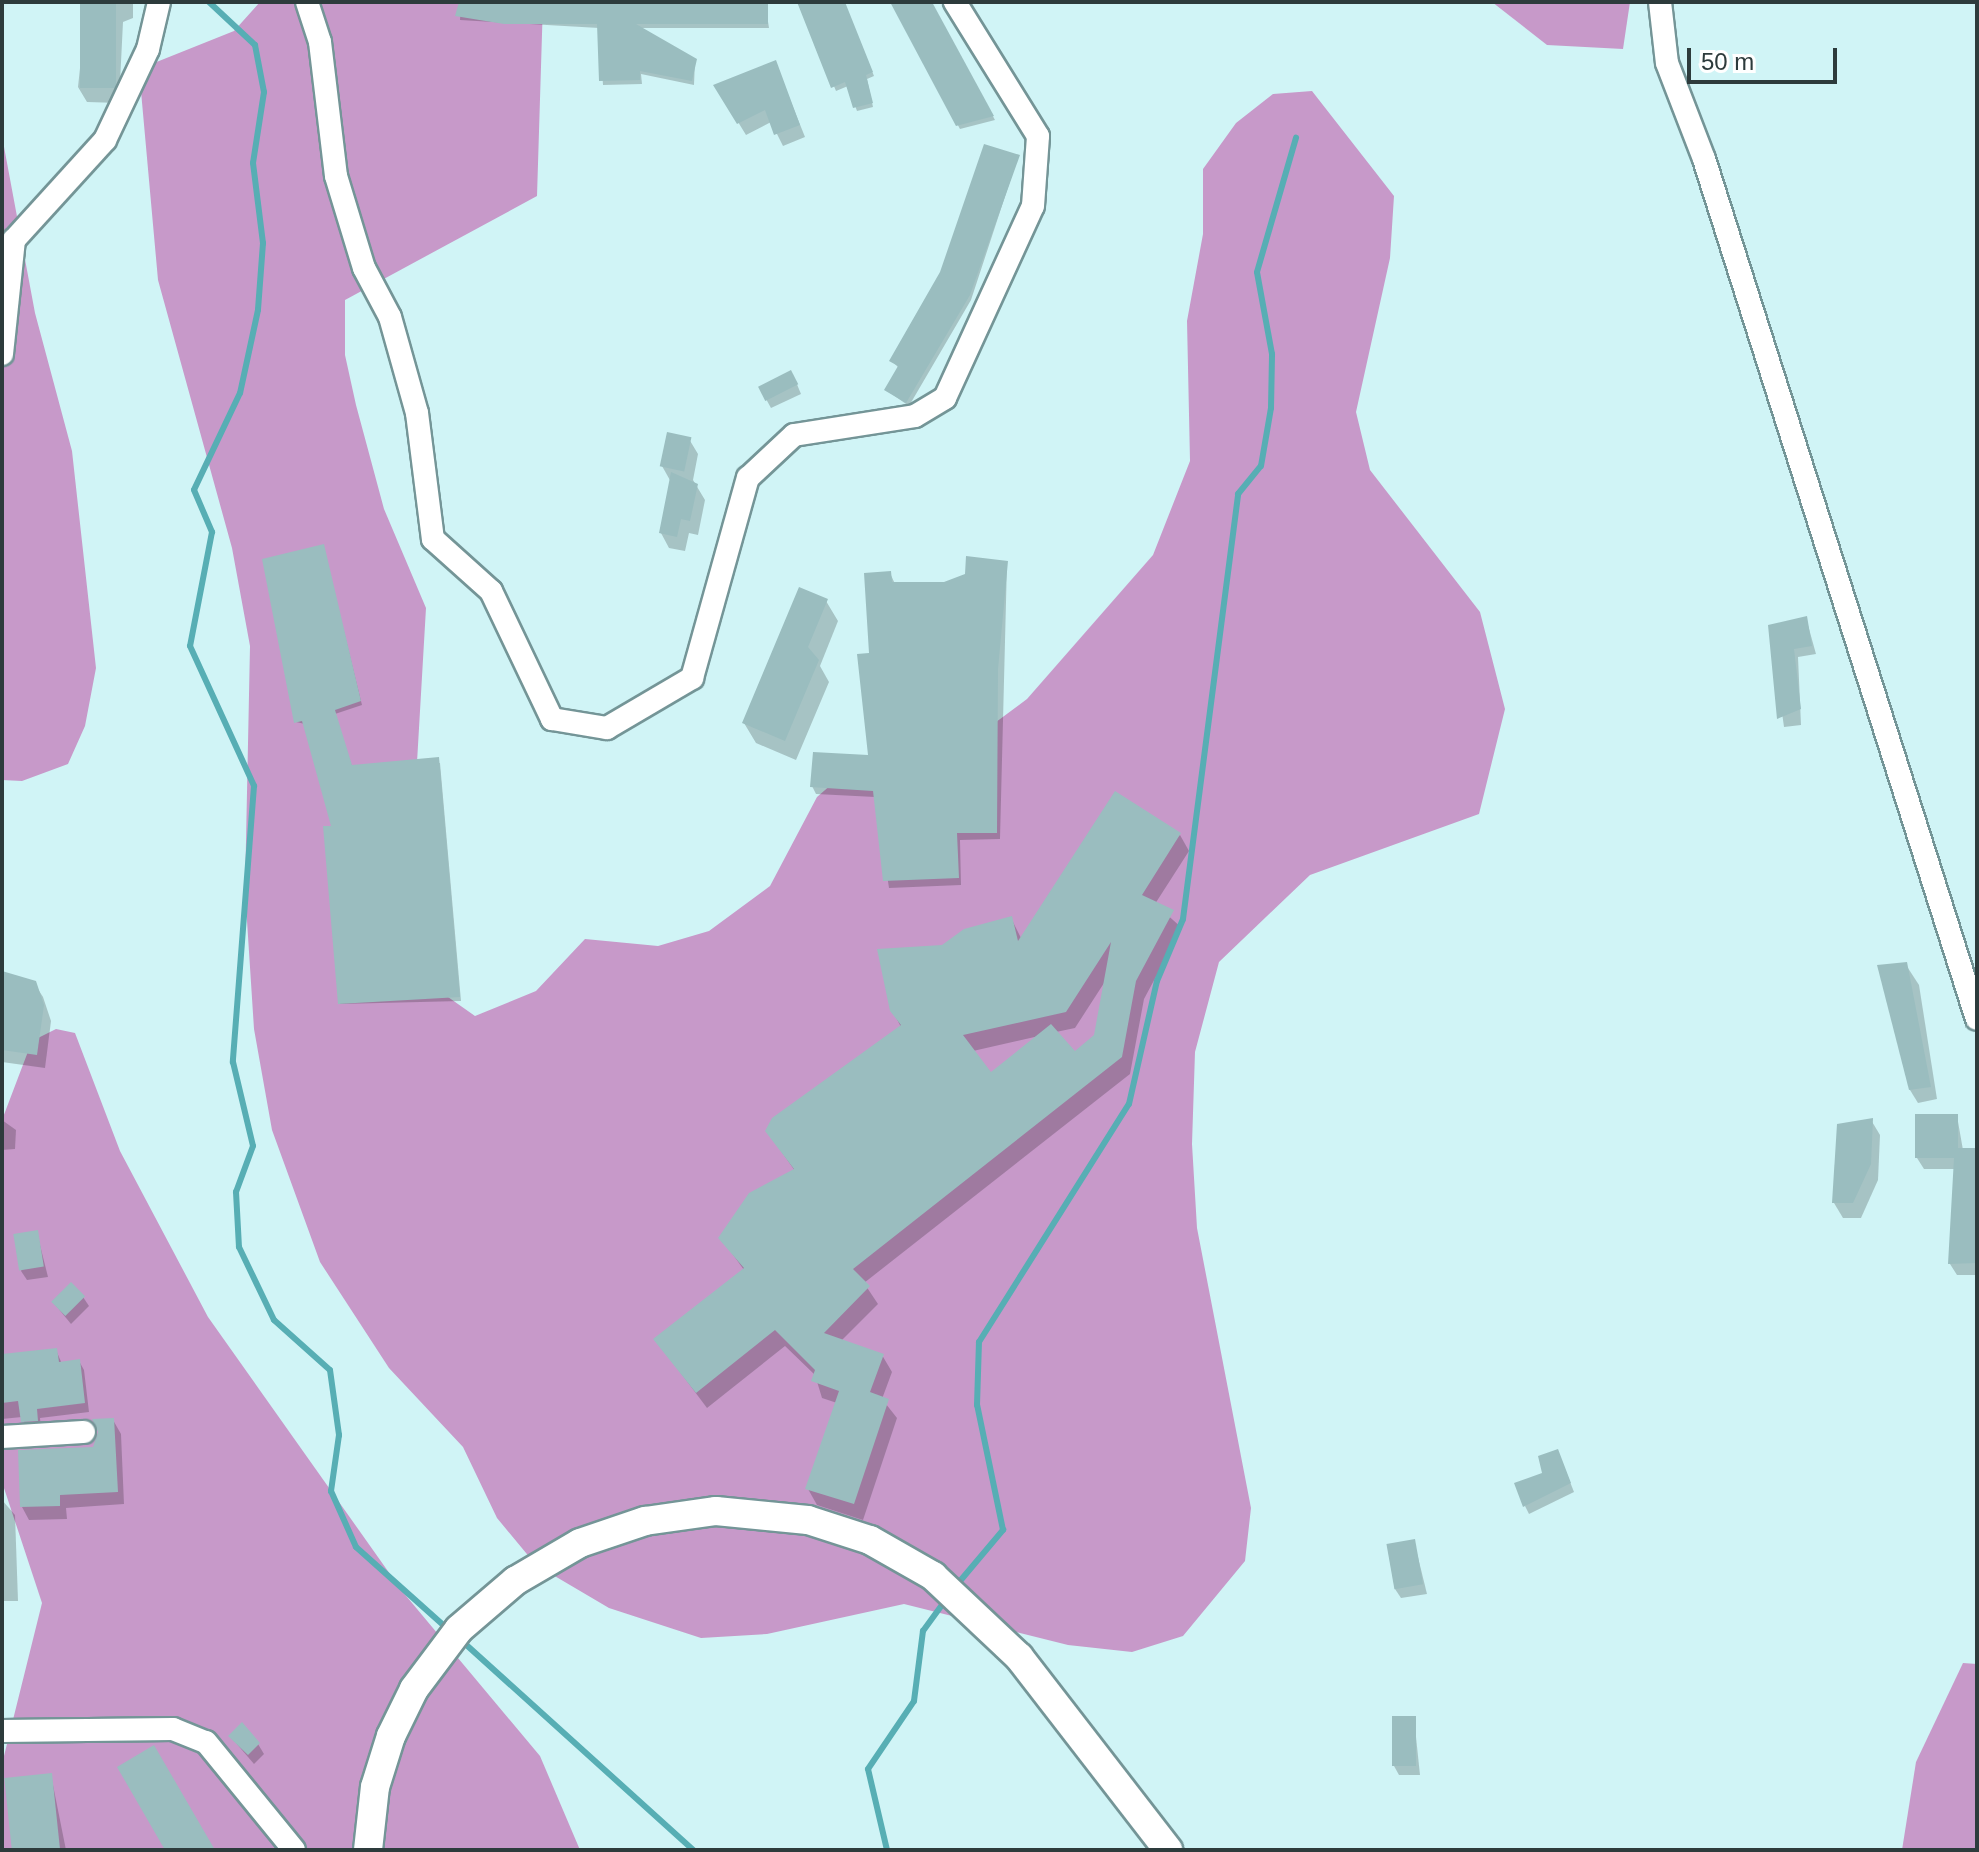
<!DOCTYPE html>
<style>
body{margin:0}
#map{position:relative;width:1979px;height:1852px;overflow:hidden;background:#d0f4f6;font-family:Arial,sans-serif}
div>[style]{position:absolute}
.forest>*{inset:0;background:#c799c9}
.shadow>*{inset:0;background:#0003}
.stream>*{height:6px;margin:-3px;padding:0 3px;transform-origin:3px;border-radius:3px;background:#57aeb4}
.building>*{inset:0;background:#9abdbf;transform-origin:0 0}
.roads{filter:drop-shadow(2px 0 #749597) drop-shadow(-2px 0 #749597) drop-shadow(0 2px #749597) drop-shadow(0 -2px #749597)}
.minor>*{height:22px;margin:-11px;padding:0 11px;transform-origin:11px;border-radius:11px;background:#fff}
.tertiary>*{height:28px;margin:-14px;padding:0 14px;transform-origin:14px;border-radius:14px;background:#fff}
span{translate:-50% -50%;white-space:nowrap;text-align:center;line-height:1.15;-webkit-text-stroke:6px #fff;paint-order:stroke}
.frame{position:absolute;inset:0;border:4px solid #2d3b3c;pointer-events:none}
.scale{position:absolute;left:1687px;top:48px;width:150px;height:36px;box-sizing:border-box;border:4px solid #2d3b3c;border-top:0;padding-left:10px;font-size:24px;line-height:28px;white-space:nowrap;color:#2d3b3c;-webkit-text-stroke:6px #fff;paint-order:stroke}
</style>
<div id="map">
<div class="forest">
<i style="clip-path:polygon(260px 2px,543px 2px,537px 196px,345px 300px,345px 355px,356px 405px,384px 509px,426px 608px,415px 797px,448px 997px,475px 1016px,536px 991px,585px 939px,658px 946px,709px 931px,770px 886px,817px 797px,847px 771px,965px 745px,1027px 699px,1153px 555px,1190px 461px,1187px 321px,1203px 234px,1203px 169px,1236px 123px,1273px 94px,1312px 91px,1394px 196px,1390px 258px,1356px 412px,1370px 470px,1480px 612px,1505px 709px,1479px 814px,1310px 875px,1219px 962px,1195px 1052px,1192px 1144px,1197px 1228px,1251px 1508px,1245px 1561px,1183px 1636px,1132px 1652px,1068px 1645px,904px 1604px,767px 1634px,701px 1638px,609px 1608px,536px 1565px,497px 1518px,463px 1447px,389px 1368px,320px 1262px,272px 1130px,254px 1029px,245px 890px,250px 646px,232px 548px,158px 280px,139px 69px,234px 31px)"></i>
<i style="clip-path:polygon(1492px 2px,1630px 2px,1623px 49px,1547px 45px)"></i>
<i style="clip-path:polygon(2px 136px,35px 313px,72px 451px,96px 668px,85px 726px,68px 764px,22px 781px,2px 780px)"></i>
<i style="clip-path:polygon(56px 1029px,75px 1033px,120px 1151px,208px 1317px,402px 1591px,540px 1756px,580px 1850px,2px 1850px,2px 1764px,42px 1603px,2px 1482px,2px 1120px,32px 1041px)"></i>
<i style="clip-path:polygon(1963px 1663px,1977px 1664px,1977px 1850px,1902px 1850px,1916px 1762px)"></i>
</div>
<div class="shadow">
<i style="clip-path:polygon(87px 2px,133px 2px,133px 18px,123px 22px,119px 103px,87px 102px,78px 87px)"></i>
<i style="clip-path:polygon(461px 2px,765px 2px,769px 28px,639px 28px,695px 60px,694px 85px,641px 74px,642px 84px,603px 85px,599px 28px,460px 20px)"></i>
<i style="clip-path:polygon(799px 2px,844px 2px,874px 76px,867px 79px,873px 107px,857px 111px,848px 86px,836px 91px)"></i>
<i style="clip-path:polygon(892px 2px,930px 2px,995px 120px,960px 129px)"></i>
<i style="clip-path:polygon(775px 62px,805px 137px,783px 146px,771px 122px,746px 135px,716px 86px)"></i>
<i style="clip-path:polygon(1018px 157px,971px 300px,909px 406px,886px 390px,899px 368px,892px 361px)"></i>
<i style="clip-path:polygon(796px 382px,801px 394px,771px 408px,766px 399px)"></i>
<i style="clip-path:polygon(689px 439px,698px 454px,693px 480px,705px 500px,698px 535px,689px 533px,685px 551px,669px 548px,661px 533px,671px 482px,662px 466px)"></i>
<i style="clip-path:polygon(323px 546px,362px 705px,335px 714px,352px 767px,440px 763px,461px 1001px,340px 1004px,333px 828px,305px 724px,296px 722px)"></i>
<i style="clip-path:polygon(1007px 563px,1000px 839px,960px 840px,961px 885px,889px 888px,875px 797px,816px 794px,812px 786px,871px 757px,871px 655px,890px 573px,895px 584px,945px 584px)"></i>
<i style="clip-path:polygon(826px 601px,838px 621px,820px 666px,829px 682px,796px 760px,756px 743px,744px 723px)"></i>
<i style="clip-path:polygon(1806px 618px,1816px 654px,1798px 657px,1801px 725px,1784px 727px,1770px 627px)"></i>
<i style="clip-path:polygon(evenodd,1180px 835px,1189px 851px,1155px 904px,1182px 928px,1144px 999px,1130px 1074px,864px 1283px,878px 1304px,841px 1341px,882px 1355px,892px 1372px,882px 1399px,897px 1418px,863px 1520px,817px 1505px,808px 1489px,837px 1403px,822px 1398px,815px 1375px,785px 1346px,707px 1408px,656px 1340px,744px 1270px,721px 1238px,795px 1171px,767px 1131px,901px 1027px,892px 1010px,942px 947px,1011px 918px,1022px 940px,1180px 835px,1106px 980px,1096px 1037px,1075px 1053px,1056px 1032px,1075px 1028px,1106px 980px,1180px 835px,1039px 1036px,990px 1075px,973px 1051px,1039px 1036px)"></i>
<i style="clip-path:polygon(1906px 965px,1919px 985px,1937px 1099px,1918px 1103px,1910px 1090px)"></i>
<i style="clip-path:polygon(2px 975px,34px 983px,43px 997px,51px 1021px,45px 1068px,2px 1062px)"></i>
<i style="clip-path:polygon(1957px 1116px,1963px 1150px,1977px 1150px,1977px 1275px,1957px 1275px,1950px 1264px,1955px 1169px,1924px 1169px,1917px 1158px)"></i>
<i style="clip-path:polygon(2px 1120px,16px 1130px,15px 1149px,2px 1150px)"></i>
<i style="clip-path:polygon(1871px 1120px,1880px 1135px,1878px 1180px,1861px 1218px,1843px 1218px,1834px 1203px)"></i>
<i style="clip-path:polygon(37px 1233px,48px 1277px,27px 1280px,21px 1271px)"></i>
<i style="clip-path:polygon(83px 1297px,89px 1306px,71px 1324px,53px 1302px)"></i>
<i style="clip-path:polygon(56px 1350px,62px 1364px,79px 1361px,84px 1370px,89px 1412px,40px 1418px,41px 1429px,28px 1430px,22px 1417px,2px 1419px,2px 1356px)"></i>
<i style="clip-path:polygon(113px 1420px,121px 1434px,124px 1504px,66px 1508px,67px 1519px,29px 1520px,22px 1507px,94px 1449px)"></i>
<i style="clip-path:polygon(1561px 1459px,1574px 1492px,1529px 1514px,1525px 1506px)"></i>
<i style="clip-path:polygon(2px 1500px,15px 1515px,18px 1601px,2px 1601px)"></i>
<i style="clip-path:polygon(1414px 1541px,1427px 1594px,1401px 1598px,1395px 1589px)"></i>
<i style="clip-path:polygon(1414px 1718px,1420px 1775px,1399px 1775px,1394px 1766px)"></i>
<i style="clip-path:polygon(230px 1736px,258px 1744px,264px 1754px,254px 1764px)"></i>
<i style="clip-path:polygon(51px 1775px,66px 1850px,14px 1850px)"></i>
</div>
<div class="stream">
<i style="left:209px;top:2px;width:63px;rotate:43.1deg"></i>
<i style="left:255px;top:45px;width:48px;rotate:79.2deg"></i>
<i style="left:264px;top:92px;width:72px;rotate:98.8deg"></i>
<i style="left:253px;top:163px;width:81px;rotate:82.9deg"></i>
<i style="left:263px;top:243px;width:67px;rotate:94.3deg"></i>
<i style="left:258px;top:310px;width:85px;rotate:102.2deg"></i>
<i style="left:240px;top:393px;width:107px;rotate:115.4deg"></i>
<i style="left:194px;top:490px;width:46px;rotate:66.8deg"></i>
<i style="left:212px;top:532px;width:116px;rotate:100.9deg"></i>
<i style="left:190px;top:646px;width:154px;rotate:65.4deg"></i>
<i style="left:254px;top:786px;width:277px;rotate:94.4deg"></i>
<i style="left:233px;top:1062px;width:86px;rotate:76.6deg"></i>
<i style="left:253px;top:1146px;width:49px;rotate:110.3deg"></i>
<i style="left:236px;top:1192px;width:55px;rotate:86.9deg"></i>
<i style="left:239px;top:1247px;width:81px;rotate:64.4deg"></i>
<i style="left:274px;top:1320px;width:75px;rotate:41.8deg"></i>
<i style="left:330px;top:1370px;width:66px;rotate:82.1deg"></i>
<i style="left:339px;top:1435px;width:57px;rotate:98.1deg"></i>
<i style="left:331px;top:1491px;width:61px;rotate:65.9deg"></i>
<i style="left:356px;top:1547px;width:126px;rotate:41.8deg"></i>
<i style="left:955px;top:1587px;width:75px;rotate:-49.9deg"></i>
<i style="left:1003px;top:1530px;width:128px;rotate:-101.7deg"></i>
<i style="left:977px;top:1405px;width:63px;rotate:-88.2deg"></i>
<i style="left:979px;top:1342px;width:281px;rotate:-57.8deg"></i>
<i style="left:1129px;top:1104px;width:126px;rotate:-77.2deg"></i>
<i style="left:1157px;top:981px;width:67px;rotate:-67.2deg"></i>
<i style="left:1183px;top:919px;width:429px;rotate:-82.6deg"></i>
<i style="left:1238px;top:494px;width:36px;rotate:-51deg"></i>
<i style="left:1261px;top:466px;width:59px;rotate:-80.2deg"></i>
<i style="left:1271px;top:408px;width:54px;rotate:-88.9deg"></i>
<i style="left:1272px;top:354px;width:83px;rotate:-100.4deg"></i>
<i style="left:1257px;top:272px;width:140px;rotate:-73.8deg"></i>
<i style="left:462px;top:1641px;width:312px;rotate:42.1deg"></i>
<i style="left:887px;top:1850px;width:83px;rotate:-103.2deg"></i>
<i style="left:868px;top:1769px;width:82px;rotate:-55.9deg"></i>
<i style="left:914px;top:1701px;width:71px;rotate:-82.7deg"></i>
<i style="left:923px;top:1631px;width:39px;rotate:-54deg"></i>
</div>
<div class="building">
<i style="left:80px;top:2px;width:36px;height:86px"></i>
<i style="clip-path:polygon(459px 2px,768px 2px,768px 24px,636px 24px,697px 59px,692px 81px,640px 71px,640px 80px,599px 81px,597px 24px,504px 24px,455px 16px)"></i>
<i style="clip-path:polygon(797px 2px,845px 2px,873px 72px,866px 75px,873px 103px,853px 108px,845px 82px,831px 88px)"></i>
<i style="clip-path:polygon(890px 2px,932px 2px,994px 116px,956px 126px)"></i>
<i style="clip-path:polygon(776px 60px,800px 125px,774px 135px,765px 110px,737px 124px,713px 85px)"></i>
<i style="clip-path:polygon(984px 144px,1020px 155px,970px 295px,906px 403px,884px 390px,898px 366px,889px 361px,940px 272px)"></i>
<i style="left:791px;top:370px;width:16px;height:37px;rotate:63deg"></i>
<i style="left:667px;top:432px;width:25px;height:35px;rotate:12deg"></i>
<i style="clip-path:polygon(671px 472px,698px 484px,690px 521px,681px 519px,677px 537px,659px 533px)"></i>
<i style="clip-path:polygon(324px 544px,361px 701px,335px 710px,352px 765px,439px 757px,460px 997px,338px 1004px,323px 826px,331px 826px,302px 721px,294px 723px,262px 559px)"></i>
<i style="clip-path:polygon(966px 556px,1008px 561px,998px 669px,997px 833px,957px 833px,959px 878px,883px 881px,873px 791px,810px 787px,813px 752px,868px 755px,857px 654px,869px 653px,864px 573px,891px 571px,892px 582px,944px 582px,965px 574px)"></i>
<i style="clip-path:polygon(799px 587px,828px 599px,808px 647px,819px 660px,785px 741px,742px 723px)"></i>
<i style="clip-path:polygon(1807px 616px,1812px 646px,1794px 649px,1801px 709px,1777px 719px,1768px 625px)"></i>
<i style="clip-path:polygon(evenodd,1115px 791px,1181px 833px,1142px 895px,1174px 910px,1136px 981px,1122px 1057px,853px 1269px,870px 1286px,824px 1333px,884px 1354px,870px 1392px,889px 1399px,854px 1504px,805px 1489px,839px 1391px,811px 1381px,815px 1370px,775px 1330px,696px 1393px,653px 1339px,744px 1268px,718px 1238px,749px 1193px,794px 1169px,765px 1131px,772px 1118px,901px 1025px,890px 1011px,877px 949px,942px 945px,964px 929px,1012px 916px,1018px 941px,1115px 791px,1111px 942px,1094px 1035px,1075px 1051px,1051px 1024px,991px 1072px,963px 1035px,1066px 1012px,1111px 942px)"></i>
<i style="clip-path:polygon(1907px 962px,1931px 1087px,1909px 1090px,1877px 965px)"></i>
<i style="clip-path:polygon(2px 971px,36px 981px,44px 1005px,37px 1055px,2px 1050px)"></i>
<i style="clip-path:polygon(1915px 1114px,1958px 1114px,1958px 1148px,1977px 1148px,1977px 1263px,1948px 1264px,1954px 1158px,1915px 1158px)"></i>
<i style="clip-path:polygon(1873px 1118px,1871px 1164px,1853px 1203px,1832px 1203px,1837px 1124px)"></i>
<i style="left:38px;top:1230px;width:37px;height:25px;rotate:81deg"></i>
<i style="left:71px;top:1282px;width:20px;height:28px;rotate:45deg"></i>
<i style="clip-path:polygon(57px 1348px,59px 1362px,80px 1359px,85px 1403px,37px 1409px,38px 1421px,21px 1422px,18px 1401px,2px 1403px,2px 1354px)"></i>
<i style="clip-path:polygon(114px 1418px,118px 1492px,60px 1495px,60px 1506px,20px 1507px,18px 1450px,93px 1447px,98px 1432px,92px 1419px)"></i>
<i style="clip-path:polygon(1558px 1449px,1571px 1483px,1523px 1507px,1514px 1483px,1542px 1473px,1538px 1456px)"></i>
<i style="left:1415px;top:1539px;width:46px;height:29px;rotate:80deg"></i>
<i style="left:1392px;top:1716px;width:24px;height:50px"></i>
<i style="clip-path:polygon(242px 1722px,260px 1743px,248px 1755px,228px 1736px)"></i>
<i style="clip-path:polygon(154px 1745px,215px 1850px,165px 1850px,117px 1767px)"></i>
<i style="left:52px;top:1773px;width:77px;height:48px;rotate:84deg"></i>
</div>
<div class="roads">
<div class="minor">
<i style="left:307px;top:2px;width:42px;rotate:72deg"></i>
<i style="left:320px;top:42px;width:135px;rotate:83.2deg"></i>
<i style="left:336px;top:176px;width:96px;rotate:73.1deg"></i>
<i style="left:364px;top:268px;width:55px;rotate:62deg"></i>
<i style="left:390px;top:317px;width:100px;rotate:74.3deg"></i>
<i style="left:417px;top:413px;width:127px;rotate:82.8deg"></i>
<i style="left:433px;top:539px;width:78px;rotate:41.9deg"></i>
<i style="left:491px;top:591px;width:142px;rotate:64.5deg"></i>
<i style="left:552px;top:719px;width:56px;rotate:9.3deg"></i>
<i style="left:607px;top:728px;width:99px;rotate:-30.5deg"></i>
<i style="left:692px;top:678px;width:208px;rotate:-74.4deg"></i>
<i style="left:748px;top:478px;width:63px;rotate:-43.1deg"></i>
<i style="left:794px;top:435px;width:122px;rotate:-8.9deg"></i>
<i style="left:915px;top:416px;width:35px;rotate:-31deg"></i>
<i style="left:945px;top:398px;width:211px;rotate:-65.4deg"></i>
<i style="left:1033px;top:206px;width:70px;rotate:-85.9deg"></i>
<i style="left:1038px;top:136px;width:158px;rotate:-121.8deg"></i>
<i style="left:1660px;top:2px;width:61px;rotate:83.5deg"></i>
<i style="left:1667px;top:63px;width:103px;rotate:68.9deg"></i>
<i style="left:1704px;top:159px;width:902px;rotate:72.39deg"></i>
<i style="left:2px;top:354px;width:115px;rotate:-84deg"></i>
<i style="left:14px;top:240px;width:135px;rotate:-47.7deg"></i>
<i style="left:105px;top:140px;width:101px;rotate:-64.7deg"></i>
<i style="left:148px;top:49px;width:48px;rotate:-76.8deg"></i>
<i style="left:2px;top:1437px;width:82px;rotate:-3.5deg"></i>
<i style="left:2px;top:1731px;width:171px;rotate:-0.7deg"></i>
<i style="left:173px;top:1729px;width:35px;rotate:22deg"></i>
<i style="left:206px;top:1742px;width:139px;rotate:50.8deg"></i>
</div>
<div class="tertiary">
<i style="left:368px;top:1850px;width:63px;rotate:-83.7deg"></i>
<i style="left:375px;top:1787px;width:53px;rotate:-72.6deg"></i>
<i style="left:391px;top:1736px;width:52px;rotate:-63.9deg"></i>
<i style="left:414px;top:1689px;width:75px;rotate:-53.1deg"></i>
<i style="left:459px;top:1629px;width:74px;rotate:-40.6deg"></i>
<i style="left:515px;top:1581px;width:75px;rotate:-30.3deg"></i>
<i style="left:580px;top:1543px;width:69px;rotate:-18.7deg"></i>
<i style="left:645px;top:1521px;width:72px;rotate:-8deg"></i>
<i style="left:716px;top:1511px;width:92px;rotate:5.6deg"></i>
<i style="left:808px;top:1520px;width:65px;rotate:17.9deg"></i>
<i style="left:870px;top:1540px;width:73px;rotate:29.7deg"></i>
<i style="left:933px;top:1576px;width:118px;rotate:43.3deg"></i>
<i style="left:1019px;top:1657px;width:244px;rotate:52.3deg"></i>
</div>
</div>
<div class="frame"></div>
<div class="scale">50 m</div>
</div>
